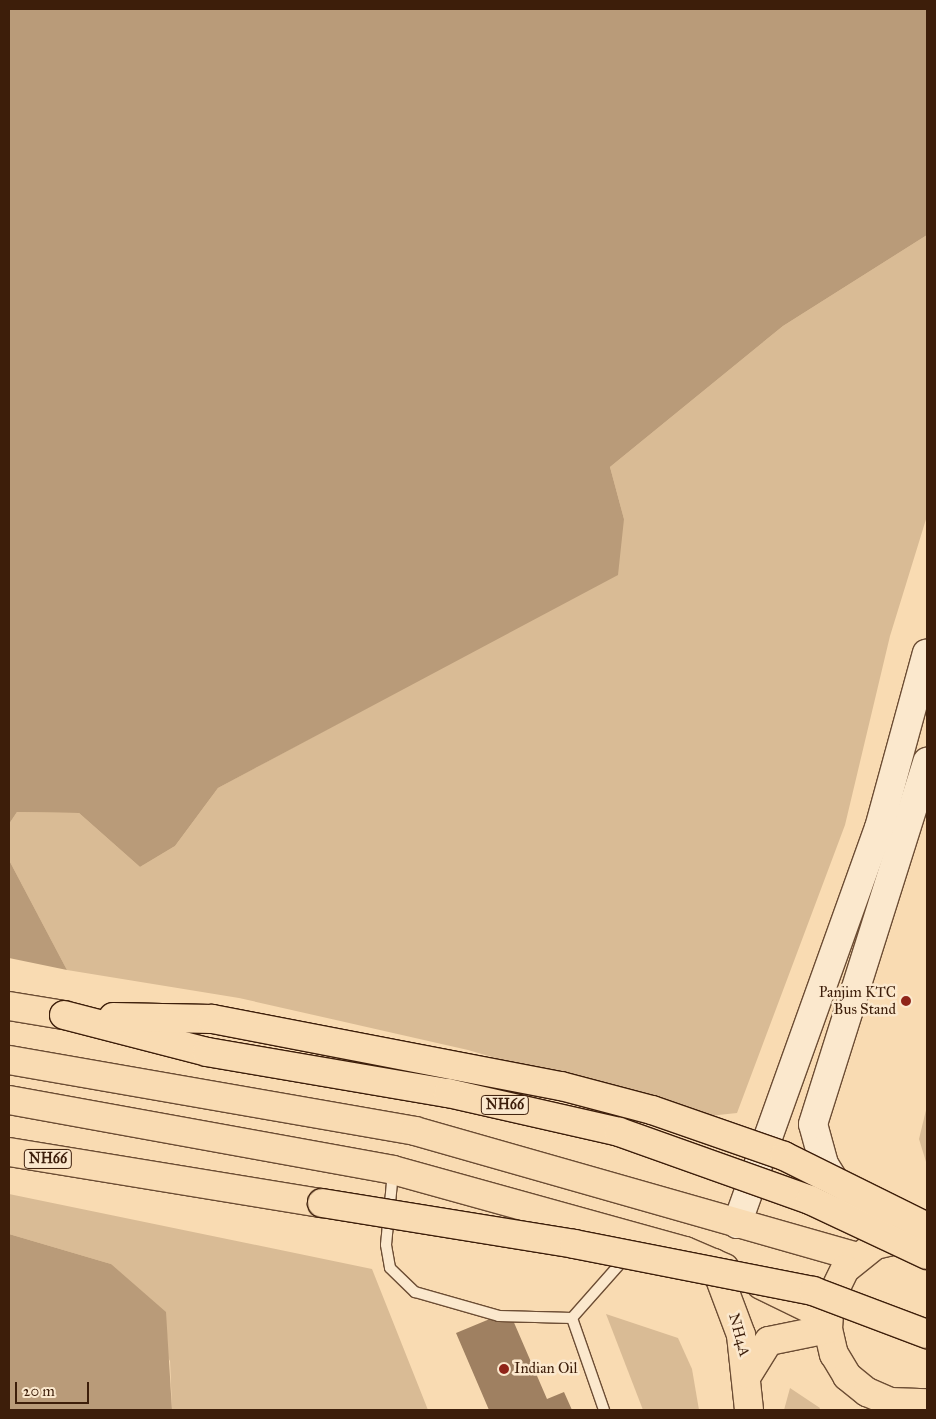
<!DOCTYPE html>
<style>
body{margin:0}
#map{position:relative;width:936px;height:1419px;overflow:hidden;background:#f9dbb2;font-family:"IM FELL Great Primer",serif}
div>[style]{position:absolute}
.green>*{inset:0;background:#d9bb95}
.water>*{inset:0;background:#b99b79}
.building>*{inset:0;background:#9f8061}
.roads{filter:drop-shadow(1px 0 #6c4d34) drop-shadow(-1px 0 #6c4d34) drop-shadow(0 1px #6c4d34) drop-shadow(0 -1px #6c4d34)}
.service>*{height:10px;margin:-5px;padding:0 5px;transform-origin:5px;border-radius:5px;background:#fbe8cd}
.secondary>*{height:28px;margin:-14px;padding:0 14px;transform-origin:14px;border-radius:14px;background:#fbe8cd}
.primary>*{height:28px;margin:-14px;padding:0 14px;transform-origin:14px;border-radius:14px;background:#f9dbb2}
.trunk>*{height:28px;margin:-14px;padding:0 14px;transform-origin:14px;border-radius:14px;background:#f9dbb2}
.bridges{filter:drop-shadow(1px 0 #3d1e0a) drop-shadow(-1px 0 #3d1e0a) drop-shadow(0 1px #3d1e0a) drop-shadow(0 -1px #3d1e0a)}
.trunk-bridge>*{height:28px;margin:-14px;padding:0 14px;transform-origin:14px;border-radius:14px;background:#f9dbb2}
.dots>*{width:14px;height:14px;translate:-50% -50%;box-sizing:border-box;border:2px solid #fbe8cd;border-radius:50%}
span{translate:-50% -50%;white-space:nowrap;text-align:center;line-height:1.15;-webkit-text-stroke:5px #fbe8cd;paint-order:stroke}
.shield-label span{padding:1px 4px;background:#fbe8cd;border:1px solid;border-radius:4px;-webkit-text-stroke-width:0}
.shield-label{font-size:14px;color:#3d1e0a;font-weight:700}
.poi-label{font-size:15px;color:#3d1e0a}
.right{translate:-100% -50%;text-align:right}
.left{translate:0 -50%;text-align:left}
.street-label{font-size:15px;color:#3d1e0a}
.frame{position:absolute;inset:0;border:10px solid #3d1e0a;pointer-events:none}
.scale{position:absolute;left:15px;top:1382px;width:74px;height:22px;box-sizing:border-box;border:2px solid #3d1e0a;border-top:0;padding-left:6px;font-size:15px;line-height:18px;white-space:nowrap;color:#3d1e0a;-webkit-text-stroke:4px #fbe8cd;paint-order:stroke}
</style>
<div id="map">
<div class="green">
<i style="clip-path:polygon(927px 235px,927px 516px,890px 636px,845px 825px,737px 1113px,699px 1117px,468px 1050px,239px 998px,67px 970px,9px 860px,9px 824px,17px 812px,79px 813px,140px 867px,175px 846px,218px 788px,402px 689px,624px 519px,610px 467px,783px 326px)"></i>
<i style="clip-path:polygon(927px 1106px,927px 1165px,919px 1139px)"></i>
<i style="clip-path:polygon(9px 1194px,372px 1269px,428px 1410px,172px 1410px,170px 1361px,111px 1264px,9px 1234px)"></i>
<i style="clip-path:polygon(606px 1314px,678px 1338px,692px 1369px,699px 1410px,643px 1410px)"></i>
<i style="clip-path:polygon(790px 1388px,820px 1408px,819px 1410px,784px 1410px)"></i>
</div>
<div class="water">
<i style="clip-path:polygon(9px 9px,927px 9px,927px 235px,783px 326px,610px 467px,624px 519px,618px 575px,218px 788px,175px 846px,140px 867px,79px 813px,17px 812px,9px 824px)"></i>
<i style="clip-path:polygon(9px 860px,67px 970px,9px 958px)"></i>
<i style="clip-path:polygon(9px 1234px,111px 1264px,166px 1312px,172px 1410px,9px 1410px)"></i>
</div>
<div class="building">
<i style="clip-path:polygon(509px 1311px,547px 1399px,564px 1392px,572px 1410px,489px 1410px,456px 1333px)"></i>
</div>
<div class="roads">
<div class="service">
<i style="left:393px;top:1172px;width:73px;rotate:95.5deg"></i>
<i style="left:386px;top:1245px;width:23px;rotate:80deg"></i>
<i style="left:390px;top:1268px;width:35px;rotate:44deg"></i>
<i style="left:415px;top:1292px;width:87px;rotate:15.9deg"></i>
<i style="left:499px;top:1316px;width:73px;rotate:1.6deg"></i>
<i style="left:572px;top:1318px;width:80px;rotate:-48.5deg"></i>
<i style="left:572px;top:1318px;width:97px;rotate:70.8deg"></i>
</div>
<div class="secondary">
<i style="left:842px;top:1193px;width:34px;rotate:-122deg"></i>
<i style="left:824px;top:1164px;width:41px;rotate:-105.4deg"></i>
<i style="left:813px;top:1124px;width:380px;rotate:-72.5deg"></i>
<i style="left:737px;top:1224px;width:421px;rotate:-70.3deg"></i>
<i style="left:879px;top:828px;width:181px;rotate:-74.7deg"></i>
</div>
<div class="primary">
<i style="left:714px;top:1263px;width:77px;rotate:69.4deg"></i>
<i style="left:741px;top:1335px;width:75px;rotate:83.9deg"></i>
</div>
<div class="trunk">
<i style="left:9px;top:1006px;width:56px;rotate:9.3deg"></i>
<i style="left:9px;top:1060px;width:412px;rotate:9.9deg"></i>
<i style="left:415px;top:1131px;width:460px;rotate:15.9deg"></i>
<i style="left:9px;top:1100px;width:390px;rotate:10.3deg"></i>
<i style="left:393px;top:1170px;width:303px;rotate:15.5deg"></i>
<i style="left:685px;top:1251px;width:43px;rotate:23deg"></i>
<i style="left:9px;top:1152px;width:317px;rotate:9.3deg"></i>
<i style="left:910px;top:1237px;width:36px;rotate:167deg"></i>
<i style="left:875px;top:1245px;width:38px;rotate:141deg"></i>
<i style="left:845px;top:1269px;width:34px;rotate:116deg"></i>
<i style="left:830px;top:1300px;width:29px;rotate:94deg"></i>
<i style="left:828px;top:1329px;width:26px;rotate:77deg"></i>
<i style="left:834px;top:1354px;width:26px;rotate:59deg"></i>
<i style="left:847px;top:1376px;width:26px;rotate:39deg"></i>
<i style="left:867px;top:1392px;width:25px;rotate:23deg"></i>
<i style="left:890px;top:1402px;width:37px;rotate:2deg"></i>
<i style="left:761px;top:1285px;width:73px;rotate:25.9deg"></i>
<i style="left:748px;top:1374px;width:39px;rotate:-58deg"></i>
<i style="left:769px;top:1341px;width:60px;rotate:-11.5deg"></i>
</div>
</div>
<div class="bridges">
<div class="trunk-bridge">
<i style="left:64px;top:1015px;width:148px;rotate:14.5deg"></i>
<i style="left:207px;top:1052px;width:244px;rotate:9.7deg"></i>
<i style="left:448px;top:1093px;width:175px;rotate:12.8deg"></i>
<i style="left:619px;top:1132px;width:203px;rotate:19.6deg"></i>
<i style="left:810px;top:1200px;width:129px;rotate:25.2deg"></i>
<i style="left:113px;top:1017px;width:99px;rotate:1.2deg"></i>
<i style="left:212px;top:1019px;width:355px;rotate:10.9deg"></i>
<i style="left:561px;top:1086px;width:94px;rotate:14.8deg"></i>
<i style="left:652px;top:1110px;width:140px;rotate:19.2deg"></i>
<i style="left:784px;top:1156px;width:160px;rotate:26.4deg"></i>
<i style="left:322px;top:1203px;width:255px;rotate:9.2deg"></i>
<i style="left:574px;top:1244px;width:244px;rotate:11.1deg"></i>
<i style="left:813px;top:1291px;width:122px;rotate:20.7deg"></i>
</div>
</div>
<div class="dots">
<i style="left:906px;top:1001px;background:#8f2418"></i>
<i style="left:504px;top:1369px;background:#8f2418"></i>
</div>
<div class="shield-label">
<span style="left:505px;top:1105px">NH66</span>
<span style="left:48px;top:1159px">NH66</span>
</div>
<div class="poi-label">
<span class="right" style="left:896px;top:1001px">Panjim KTC<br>Bus Stand</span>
<span class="left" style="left:514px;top:1369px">Indian Oil</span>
</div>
<div class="street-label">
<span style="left:739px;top:1335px;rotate:75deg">NH4A</span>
</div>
<div class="frame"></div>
<div class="scale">20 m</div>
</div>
